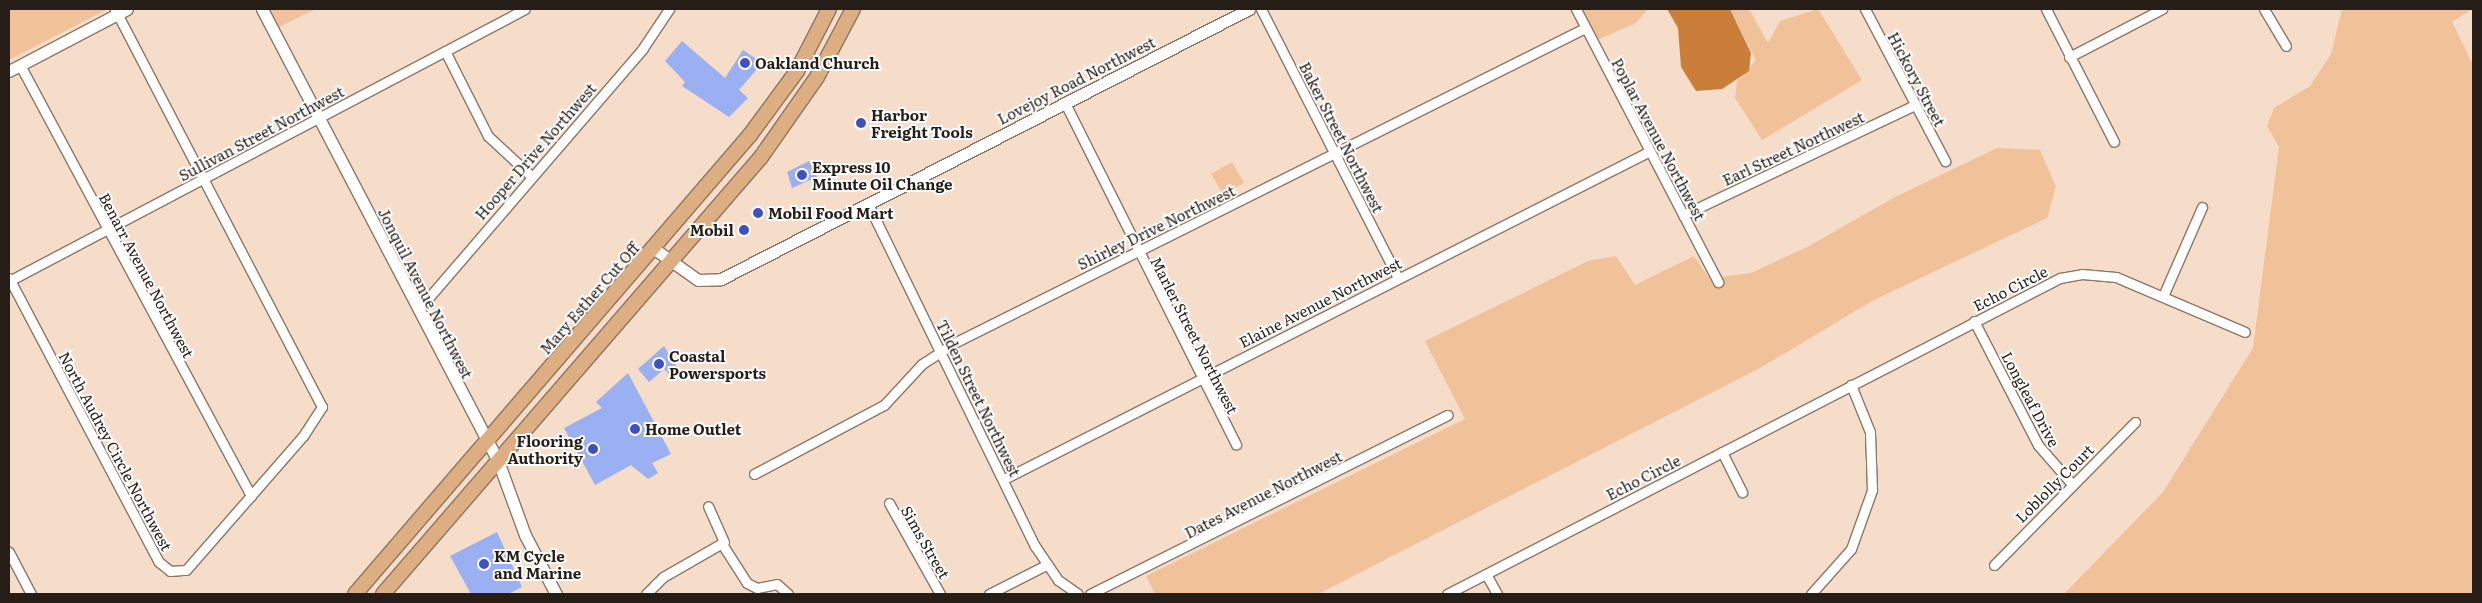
<!DOCTYPE html>
<style>
body{margin:0}
#map{position:relative;width:2482px;height:603px;overflow:hidden;background:#f5ddca;font-family:Literata,serif}
div>[style]{position:absolute}
.green>*{inset:0;background:#f1c19a;transform-origin:0 0}
.water>*{inset:0;background:#ca7e39}
.building>*{inset:0;background:#9baff3}
.roads{filter:drop-shadow(1px 0 #8c7766) drop-shadow(-1px 0 #8c7766) drop-shadow(0 1px #8c7766) drop-shadow(0 -1px #8c7766)}
.minor>*{height:9px;margin:-4.5px;padding:0 4.5px;transform-origin:4.5px;border-radius:4.5px;background:#fff}
.tertiary>*{height:11px;margin:-5.5px;padding:0 5.5px;transform-origin:5.5px;border-radius:5.5px;background:#fff}
.primary>*{height:14px;margin:-7px;padding:0 7px;transform-origin:7px;border-radius:7px;background:#ddae82}
.dots>*{width:14px;height:14px;translate:-50% -50%;box-sizing:border-box;border:2px solid #fff;border-radius:50%}
span{translate:-50% -50%;white-space:nowrap;text-align:center;line-height:1.15;-webkit-text-stroke:4px #fff;paint-order:stroke}
.poi-label{font-size:15px;color:#251d16;font-weight:700}
.left{translate:0 -50%;text-align:left}
.right{translate:-100% -50%;text-align:right}
.street-label{font-size:15px;color:#251d16}
.frame{position:absolute;inset:0;border:10px solid #251d16;pointer-events:none}
</style>
<div id="map">
<div class="green">
<i style="clip-path:polygon(9px 9px,105px 9px,106px 10px,9px 60px)"></i>
<i style="clip-path:polygon(266px 9px,316px 9px,277px 28px)"></i>
<i style="clip-path:polygon(1581px 9px,1646px 9px,1647px 10px,1636px 23px,1597px 40px)"></i>
<i style="clip-path:polygon(1730px 9px,1749px 9px,1768px 43px,1780px 21px,1818px 9px,1862px 80px,1762px 140px,1735px 98px,1737px 82px,1756px 60px)"></i>
<i style="clip-path:polygon(2342px 9px,2473px 9px,2452px 22px,2473px 65px,2473px 594px,2064px 594px,2163px 492px,2253px 348px,2279px 147px,2267px 126px,2274px 108px,2310px 86px,2331px 54px)"></i>
<i style="clip-path:polygon(1997px 148px,2040px 150px,2056px 187px,2047px 218px,1872px 301px,1760px 368px,1318px 594px,1155px 594px,1146px 576px,1465px 419px,1425px 341px,1588px 261px,1616px 256px,1635px 285px,1694px 256px,1717px 289px,1724px 285px,1721px 277px,1751px 273px,1809px 246px,1895px 197px)"></i>
<i style="left:1232px;top:162px;width:24px;height:24px;rotate:60deg"></i>
</div>
<div class="water">
<i style="clip-path:polygon(1667px 9px,1730px 9px,1751px 53px,1749px 71px,1722px 89px,1696px 91px,1681px 67px,1678px 28px)"></i>
</div>
<div class="building">
<i style="clip-path:polygon(682px 41px,725px 78px,743px 50px,758px 60px,758px 68px,739px 90px,748px 98px,729px 117px,682px 86px,685px 82px,665px 61px)"></i>
<i style="clip-path:polygon(809px 161px,817px 177px,792px 188px,787px 172px)"></i>
<i style="clip-path:polygon(664px 346px,677px 367px,669px 374px,664px 369px,649px 382px,638px 369px)"></i>
<i style="clip-path:polygon(628px 373px,671px 454px,652px 463px,658px 473px,648px 479px,631px 465px,595px 485px,564px 428px,602px 408px,596px 402px)"></i>
<i style="clip-path:polygon(497px 532px,522px 587px,508px 594px,471px 594px,450px 556px)"></i>
</div>
<div class="roads">
<div class="minor">
<i style="left:1261px;top:9px;width:302px;rotate:63deg"></i>
<i style="left:1576px;top:9px;width:308px;rotate:62.5deg"></i>
<i style="left:1865px;top:9px;width:172px;rotate:62.2deg"></i>
<i style="left:2046px;top:9px;width:149px;rotate:62.9deg"></i>
<i style="left:2264px;top:9px;width:43px;rotate:59.3deg"></i>
<i style="left:445px;top:51px;width:95px;rotate:63.2deg"></i>
<i style="left:488px;top:136px;width:59px;rotate:42.9deg"></i>
<i style="left:2069px;top:57px;width:105px;rotate:-27.3deg"></i>
<i style="left:20px;top:65px;width:489px;rotate:61.8deg"></i>
<i style="left:1065px;top:103px;width:382px;rotate:63.4deg"></i>
<i style="left:868px;top:204px;width:381px;rotate:64deg"></i>
<i style="left:1035px;top:546px;width:41px;rotate:55.9deg"></i>
<i style="left:1058px;top:580px;width:24px;rotate:35deg"></i>
<i style="left:1683px;top:215px;width:257px;rotate:-25.4deg"></i>
<i style="left:9px;top:278px;width:321px;rotate:62.2deg"></i>
<i style="left:159px;top:562px;width:14px;rotate:39deg"></i>
<i style="left:170px;top:571px;width:16px;rotate:-4deg"></i>
<i style="left:186px;top:570px;width:178px;rotate:-48.9deg"></i>
<i style="left:303px;top:436px;width:35px;rotate:-57deg"></i>
<i style="left:322px;top:407px;width:449px;rotate:-117.5deg"></i>
<i style="left:9px;top:281px;width:583px;rotate:-27.8deg"></i>
<i style="left:2163px;top:296px;width:97px;rotate:-66.3deg"></i>
<i style="left:418px;top:310px;width:345px;rotate:-49.3deg"></i>
<i style="left:643px;top:48px;width:47px;rotate:-56.3deg"></i>
<i style="left:1974px;top:321px;width:140px;rotate:62.7deg"></i>
<i style="left:2038px;top:445px;width:52px;rotate:48.9deg"></i>
<i style="left:1722px;top:452px;width:45px;rotate:63.4deg"></i>
<i style="left:754px;top:474px;width:147px;rotate:-28deg"></i>
<i style="left:884px;top:405px;width:56px;rotate:-47.2deg"></i>
<i style="left:922px;top:364px;width:38px;rotate:-33deg"></i>
<i style="left:954px;top:343px;width:705px;rotate:-26.53deg"></i>
<i style="left:1004px;top:479px;width:724px;rotate:-26.92deg"></i>
<i style="left:889px;top:503px;width:104px;rotate:60.7deg"></i>
<i style="left:722px;top:544px;width:46px;rotate:57.3deg"></i>
<i style="left:747px;top:583px;width:11px;rotate:27deg"></i>
<i style="left:757px;top:588px;width:20px;rotate:-11deg"></i>
<i style="left:777px;top:584px;width:15px;rotate:42deg"></i>
<i style="left:9px;top:552px;width:47px;rotate:62.4deg"></i>
<i style="left:1994px;top:565px;width:201px;rotate:-45.4deg"></i>
<i style="left:1486px;top:574px;width:23px;rotate:61deg"></i>
<i style="left:646px;top:594px;width:24px;rotate:-45deg"></i>
<i style="left:663px;top:577px;width:70px;rotate:-29.8deg"></i>
<i style="left:724px;top:542px;width:39px;rotate:-114deg"></i>
<i style="left:989px;top:594px;width:64px;rotate:-27deg"></i>
<i style="left:1090px;top:594px;width:400px;rotate:-26.6deg"></i>
<i style="left:1447px;top:594px;width:690px;rotate:-27.27deg"></i>
<i style="left:2060px;top:278px;width:22px;rotate:-10deg"></i>
<i style="left:2082px;top:274px;width:34px;rotate:5deg"></i>
<i style="left:2116px;top:277px;width:140px;rotate:23.1deg"></i>
<i style="left:1811px;top:594px;width:60px;rotate:-48.4deg"></i>
<i style="left:1851px;top:549px;width:63px;rotate:-70.4deg"></i>
<i style="left:1872px;top:490px;width:58px;rotate:-92deg"></i>
<i style="left:1870px;top:432px;width:51px;rotate:-112deg"></i>
</div>
<div class="tertiary">
<i style="left:262px;top:9px;width:510px;rotate:62.43deg"></i>
<i style="left:498px;top:461px;width:79px;rotate:70deg"></i>
<i style="left:525px;top:535px;width:67px;rotate:62.3deg"></i>
<i style="left:9px;top:71px;width:133px;rotate:-27.7deg"></i>
<i style="left:653px;top:248px;width:55px;rotate:35.4deg"></i>
<i style="left:698px;top:280px;width:23px;rotate:-2deg"></i>
<i style="left:721px;top:279px;width:593px;rotate:-27.08deg"></i>
</div>
<div class="primary">
<i style="left:355px;top:594px;width:606px;rotate:-49.29deg"></i>
<i style="left:750px;top:135px;width:79px;rotate:-53.7deg"></i>
<i style="left:797px;top:71px;width:70px;rotate:-62.7deg"></i>
<i style="left:383px;top:594px;width:578px;rotate:-49.14deg"></i>
<i style="left:761px;top:157px;width:98px;rotate:-55deg"></i>
<i style="left:817px;top:77px;width:77px;rotate:-62.1deg"></i>
</div>
</div>
<div class="dots">
<i style="left:745px;top:63px;background:#3f50c3"></i>
<i style="left:861px;top:123px;background:#3f50c3"></i>
<i style="left:802px;top:175px;background:#3f50c3"></i>
<i style="left:758px;top:213px;background:#3f50c3"></i>
<i style="left:744px;top:230px;background:#3f50c3"></i>
<i style="left:659px;top:364px;background:#3f50c3"></i>
<i style="left:635px;top:429px;background:#3f50c3"></i>
<i style="left:593px;top:449px;background:#3f50c3"></i>
<i style="left:484px;top:564px;background:#3f50c3"></i>
</div>
<div class="poi-label">
<span class="left" style="left:755px;top:63px">Oakland Church</span>
<span class="left" style="left:871px;top:123px">Harbor<br>Freight Tools</span>
<span class="left" style="left:812px;top:175px">Express 10<br>Minute Oil Change</span>
<span class="left" style="left:768px;top:213px">Mobil Food Mart</span>
<span class="right" style="left:734px;top:230px">Mobil</span>
<span class="left" style="left:669px;top:364px">Coastal<br>Powersports</span>
<span class="left" style="left:645px;top:429px">Home Outlet</span>
<span class="right" style="left:583px;top:449px">Flooring<br>Authority</span>
<span class="left" style="left:494px;top:564px">KM Cycle<br>and Marine</span>
</div>
<div class="street-label">
<span style="left:1917px;top:79px;rotate:62deg">Hickory Street</span>
<span style="left:1076px;top:80px;rotate:-27deg">Lovejoy Road Northwest</span>
<span style="left:261px;top:133px;rotate:-28deg">Sullivan Street Northwest</span>
<span style="left:1342px;top:137px;rotate:63deg">Baker Street Northwest</span>
<span style="left:1659px;top:139px;rotate:62deg">Poplar Avenue Northwest</span>
<span style="left:1793px;top:148px;rotate:-25deg">Earl Street Northwest</span>
<span style="left:535px;top:151px;rotate:-49deg">Hooper Drive Northwest</span>
<span style="left:1156px;top:227px;rotate:-26deg">Shirley Drive Northwest</span>
<span style="left:147px;top:275px;rotate:62deg">Benarr Avenue Northwest</span>
<span style="left:2010px;top:288px;rotate:-27deg">Echo Circle</span>
<span style="left:426px;top:293px;rotate:63deg">Jonquil Avenue Northwest</span>
<span style="left:589px;top:298px;rotate:-49deg">Mary Esther Cut Off</span>
<span style="left:1320px;top:302px;rotate:-27deg">Elaine Avenue Northwest</span>
<span style="left:1195px;top:335px;rotate:63deg">Marler Street Northwest</span>
<span style="left:979px;top:398px;rotate:64deg">Tilden Street Northwest</span>
<span style="left:2031px;top:399px;rotate:62deg">Longleaf Drive</span>
<span style="left:116px;top:451px;rotate:62deg">North Audrey Circle Northwest</span>
<span style="left:1643px;top:477px;rotate:-27deg">Echo Circle</span>
<span style="left:2054px;top:483px;rotate:-45deg">Loblolly Court</span>
<span style="left:1263px;top:494px;rotate:-27deg">Dates Avenue Northwest</span>
<span style="left:926px;top:542px;rotate:60deg">Sims Street</span>
</div>
<div class="frame"></div>
</div>
